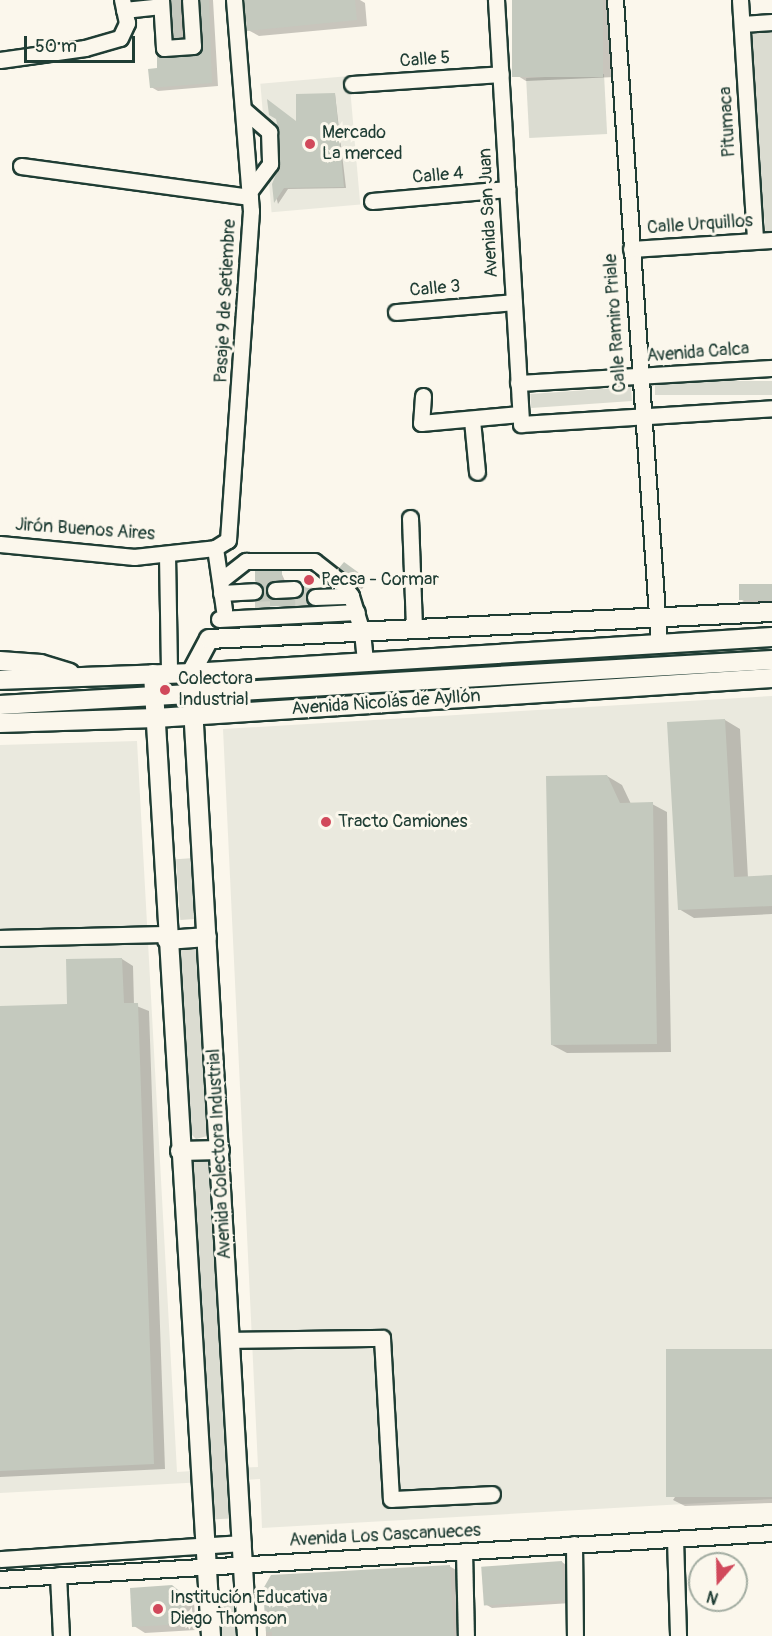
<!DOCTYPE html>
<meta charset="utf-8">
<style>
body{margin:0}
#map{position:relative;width:772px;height:1636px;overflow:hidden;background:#fbf7ec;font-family:Pangolin,sans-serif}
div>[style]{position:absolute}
.built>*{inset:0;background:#eae9de;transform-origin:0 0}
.green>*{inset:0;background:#dbdcd1;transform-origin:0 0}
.shadow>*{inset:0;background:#0003}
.building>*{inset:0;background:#c4c9be;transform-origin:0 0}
.minor-tunnel>*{height:15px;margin-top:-7.5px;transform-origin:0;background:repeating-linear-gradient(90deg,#cfd2c7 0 15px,transparent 0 23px)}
.roads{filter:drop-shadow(2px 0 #1f3d34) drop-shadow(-2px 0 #1f3d34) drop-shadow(0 2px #1f3d34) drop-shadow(0 -2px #1f3d34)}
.minor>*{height:15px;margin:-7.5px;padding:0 7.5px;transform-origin:7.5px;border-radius:7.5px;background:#fbf7ec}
.major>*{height:18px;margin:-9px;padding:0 9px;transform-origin:9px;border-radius:9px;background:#fbf7ec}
.dots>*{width:16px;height:16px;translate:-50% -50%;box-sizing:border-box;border:3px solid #fbf7ec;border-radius:50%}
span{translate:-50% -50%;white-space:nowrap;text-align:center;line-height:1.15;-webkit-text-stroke:6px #fbf7ec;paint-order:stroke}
.street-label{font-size:18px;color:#1f3d34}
.poi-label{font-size:18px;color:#1f3d34}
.left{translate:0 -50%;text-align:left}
.north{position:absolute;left:688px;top:1552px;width:60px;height:60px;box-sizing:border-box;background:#fbf7ec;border:2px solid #a3ada2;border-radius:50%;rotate:200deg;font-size:16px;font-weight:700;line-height:24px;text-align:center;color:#1f3d34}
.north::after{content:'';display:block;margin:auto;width:21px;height:27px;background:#d1495b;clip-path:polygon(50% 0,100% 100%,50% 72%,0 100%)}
.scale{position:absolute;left:24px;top:36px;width:111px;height:27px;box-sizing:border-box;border:3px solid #1f3d34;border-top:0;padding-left:8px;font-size:18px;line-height:21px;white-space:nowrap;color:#1f3d34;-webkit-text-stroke:4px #fbf7ec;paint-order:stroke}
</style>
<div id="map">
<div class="built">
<i style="left:349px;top:76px;width:129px;height:89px;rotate:85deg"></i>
<i style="clip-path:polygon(772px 696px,772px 1499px,262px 1528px,260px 1479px,0 1493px,0 745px,137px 741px,177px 1472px,258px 1467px,223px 729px)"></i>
</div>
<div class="green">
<i style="clip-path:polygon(772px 20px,772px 235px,766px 236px,745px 22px)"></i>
<i style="left:604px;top:74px;width:60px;height:78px;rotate:87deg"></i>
<i style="left:772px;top:381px;width:14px;height:117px;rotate:90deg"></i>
<i style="left:631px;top:387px;width:14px;height:101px;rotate:86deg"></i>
<i style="left:194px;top:858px;width:61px;height:18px;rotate:86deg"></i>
<i style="clip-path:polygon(198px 941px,211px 1135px,196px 1139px,192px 1135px,179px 946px)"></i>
<i style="left:211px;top:1153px;width:366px;height:19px;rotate:87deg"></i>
<i style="left:237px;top:1595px;width:41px;height:20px;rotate:87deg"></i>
</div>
<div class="shadow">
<i style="clip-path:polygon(172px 0,187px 0,188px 40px,175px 37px)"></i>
<i style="clip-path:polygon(201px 0,213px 0,218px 86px,158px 91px,151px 87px,164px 59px,194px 57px,203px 52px)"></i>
<i style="clip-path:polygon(246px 0,360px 0,365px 3px,367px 26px,259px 36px,248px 30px)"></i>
<i style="clip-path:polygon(513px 0,610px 0,615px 77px,526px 81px,518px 76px)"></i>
<i style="clip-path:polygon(335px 94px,346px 188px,288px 189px,278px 204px,273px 184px,297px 123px)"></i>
<i style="clip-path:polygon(348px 566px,368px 581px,362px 589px,359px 588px)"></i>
<i style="clip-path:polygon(281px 572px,285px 581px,268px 588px,273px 600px,300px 599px,303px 585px,313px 585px,308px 599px,311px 606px,257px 606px,266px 591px,256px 581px)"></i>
<i style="clip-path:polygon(772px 586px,772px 609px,757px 610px,742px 601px)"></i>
<i style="clip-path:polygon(725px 720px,740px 729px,748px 878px,772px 877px,772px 914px,694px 918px,679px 909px)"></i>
<i style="clip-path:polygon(607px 776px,622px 785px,631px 804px,652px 804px,667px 812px,671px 1052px,567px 1053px,552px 1045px)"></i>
<i style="clip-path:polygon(122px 959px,133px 966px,134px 1005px,149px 1011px,165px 1469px,0 1477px,0 1007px,68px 1006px)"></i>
<i style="clip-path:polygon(772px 1351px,772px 1503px,685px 1506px,673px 1500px)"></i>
<i style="clip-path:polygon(562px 1562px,569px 1567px,571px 1603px,492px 1608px,485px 1604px)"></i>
<i style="clip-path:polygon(449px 1566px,458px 1571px,461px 1636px,266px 1636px,265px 1589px,272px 1577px)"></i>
<i style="clip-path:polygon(172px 1586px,194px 1602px,196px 1630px,145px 1633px,134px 1626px)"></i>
</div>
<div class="building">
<i style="left:171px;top:0;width:9px;height:38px"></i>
<i style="clip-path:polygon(200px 0,209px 0,212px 83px,150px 88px,148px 69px,157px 68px,157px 54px,165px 58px,194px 56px,201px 51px)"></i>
<i style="clip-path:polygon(244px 0,355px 0,357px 20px,247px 31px)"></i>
<i style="left:512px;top:0;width:91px;height:77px"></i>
<i style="clip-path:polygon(335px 93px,344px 187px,284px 188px,274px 203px,272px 184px,280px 164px,279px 132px,276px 119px,269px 115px,267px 99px,296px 121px,296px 94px)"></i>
<i style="clip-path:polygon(344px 562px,366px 578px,358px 589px,339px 568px)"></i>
<i style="clip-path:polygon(255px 571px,282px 571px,282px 580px,266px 586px,271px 599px,299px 597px,302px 584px,314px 583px,305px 597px,309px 605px,255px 607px,255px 601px,264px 591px,255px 581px)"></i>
<i style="left:772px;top:584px;width:16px;height:33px;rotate:90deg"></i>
<i style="clip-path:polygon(725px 719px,734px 877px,772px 875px,772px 906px,678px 910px,667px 722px)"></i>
<i style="clip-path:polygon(607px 775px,620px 803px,653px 802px,657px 1044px,551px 1045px,546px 776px)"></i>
<i style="clip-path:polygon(122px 958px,124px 1003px,138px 1003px,154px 1464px,0 1471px,0 1006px,67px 1004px,66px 959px)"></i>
<i style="left:772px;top:1349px;width:148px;height:106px;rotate:90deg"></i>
<i style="left:562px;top:1561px;width:39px;height:81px;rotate:86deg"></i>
<i style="clip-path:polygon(450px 1565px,454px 1636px,272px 1636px,272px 1632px,266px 1632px,263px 1589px,271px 1575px)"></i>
<i style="clip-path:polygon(172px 1585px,183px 1594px,185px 1624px,132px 1627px,130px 1588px)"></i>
</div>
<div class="minor-tunnel">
<i style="left:295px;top:598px;width:20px;rotate:-3deg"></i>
<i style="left:255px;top:609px;width:21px;rotate:-3deg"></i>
</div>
<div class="roads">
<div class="minor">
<i style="left:161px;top:0;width:48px;rotate:86.4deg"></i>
<i style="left:164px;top:48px;width:29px;rotate:-4deg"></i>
<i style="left:193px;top:46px;width:46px;rotate:-93.7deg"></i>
<i style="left:496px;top:0;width:425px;rotate:86.6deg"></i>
<i style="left:521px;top:424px;width:252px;rotate:-3.6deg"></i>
<i style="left:615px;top:0;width:646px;rotate:86.09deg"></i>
<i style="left:740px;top:0;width:241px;rotate:86.4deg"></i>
<i style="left:124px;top:10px;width:37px;rotate:-6deg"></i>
<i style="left:742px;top:24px;width:30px;rotate:-4deg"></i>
<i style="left:0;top:60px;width:86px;rotate:-8deg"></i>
<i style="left:85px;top:48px;width:36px;rotate:-16deg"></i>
<i style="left:120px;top:38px;width:17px;rotate:-65deg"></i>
<i style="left:127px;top:23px;width:24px;rotate:-102deg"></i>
<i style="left:352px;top:84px;width:149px;rotate:-3.8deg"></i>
<i style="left:243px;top:109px;width:35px;rotate:41deg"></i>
<i style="left:269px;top:132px;width:32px;rotate:88deg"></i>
<i style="left:270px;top:164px;width:35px;rotate:127deg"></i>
<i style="left:21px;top:166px;width:231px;rotate:7.7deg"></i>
<i style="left:372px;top:201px;width:136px;rotate:-5.1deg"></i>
<i style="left:631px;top:249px;width:141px;rotate:-3.7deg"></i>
<i style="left:396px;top:312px;width:118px;rotate:-4.8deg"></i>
<i style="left:518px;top:383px;width:254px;rotate:-3.4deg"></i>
<i style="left:423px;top:396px;width:27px;rotate:94deg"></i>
<i style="left:421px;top:423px;width:99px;rotate:-5.2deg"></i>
<i style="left:472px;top:420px;width:52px;rotate:84.5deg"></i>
<i style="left:410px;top:518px;width:111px;rotate:87.9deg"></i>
<i style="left:0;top:544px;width:135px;rotate:5.5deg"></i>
<i style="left:134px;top:557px;width:81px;rotate:-6.3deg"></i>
<i style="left:215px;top:548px;width:15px;rotate:-32deg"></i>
<i style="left:228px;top:540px;width:330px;rotate:-86deg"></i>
<i style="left:251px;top:211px;width:212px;rotate:-94.6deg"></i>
<i style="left:215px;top:548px;width:63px;rotate:81.7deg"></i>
<i style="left:167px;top:555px;width:119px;rotate:89deg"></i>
<i style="left:220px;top:581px;width:33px;rotate:-38deg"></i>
<i style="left:246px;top:561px;width:68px"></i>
<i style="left:314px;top:561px;width:34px;rotate:38deg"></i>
<i style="left:341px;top:582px;width:17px;rotate:54deg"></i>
<i style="left:351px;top:596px;width:38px;rotate:73deg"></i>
<i style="left:362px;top:632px;width:30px;rotate:84deg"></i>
<i style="left:275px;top:590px;width:19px;rotate:-3deg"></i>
<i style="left:221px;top:593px;width:33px;rotate:-3deg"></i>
<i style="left:315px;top:597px;width:36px;rotate:-2deg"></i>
<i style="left:219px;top:619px;width:138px;rotate:-2.9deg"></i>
<i style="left:0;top:938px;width:167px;rotate:-1.4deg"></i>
<i style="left:230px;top:1340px;width:152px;rotate:-0.8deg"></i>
<i style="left:382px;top:1338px;width:161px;rotate:86.8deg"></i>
<i style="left:391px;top:1499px;width:101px;rotate:-2.8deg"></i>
<i style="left:675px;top:1539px;width:97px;rotate:88.2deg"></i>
<i style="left:574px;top:1544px;width:92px;rotate:89.4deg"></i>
<i style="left:464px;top:1551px;width:85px;rotate:88.7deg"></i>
<i style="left:0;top:1559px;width:243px;rotate:-3.8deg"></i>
<i style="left:58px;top:1575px;width:61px;rotate:87.2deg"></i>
<i style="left:0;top:1579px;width:773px;rotate:-3.41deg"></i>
</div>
<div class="major">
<i style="left:0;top:661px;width:41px;rotate:4.2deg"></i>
<i style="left:41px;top:664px;width:30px;rotate:17deg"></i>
<i style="left:191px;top:673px;width:965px;rotate:86.67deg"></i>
<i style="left:191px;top:673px;width:38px;rotate:-62deg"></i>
<i style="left:209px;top:639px;width:564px;rotate:-2.75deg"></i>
<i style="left:153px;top:674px;width:964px;rotate:86.55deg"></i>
<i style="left:0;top:680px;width:191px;rotate:-2.1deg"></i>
<i style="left:191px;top:673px;width:582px;rotate:-3.55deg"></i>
<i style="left:0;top:705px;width:773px;rotate:-3.34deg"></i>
<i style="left:0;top:723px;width:156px;rotate:-1.8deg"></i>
<i style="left:156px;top:718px;width:617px;rotate:-3.72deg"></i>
<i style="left:167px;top:940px;width:40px;rotate:-4.3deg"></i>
<i style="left:180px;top:1151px;width:40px;rotate:-1.4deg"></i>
</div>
</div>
<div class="dots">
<i style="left:310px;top:144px;background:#d1495b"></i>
<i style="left:309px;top:580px;background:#d1495b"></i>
<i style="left:165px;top:690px;background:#d1495b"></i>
<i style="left:326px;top:822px;background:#d1495b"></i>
<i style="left:158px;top:1609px;background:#d1495b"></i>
</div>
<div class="street-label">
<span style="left:425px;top:60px;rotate:-4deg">Calle 5</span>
<span style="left:728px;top:122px;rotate:-93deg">Pitumaca</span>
<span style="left:438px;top:176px;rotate:-5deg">Calle 4</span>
<span style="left:489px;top:213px;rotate:-93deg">Avenida San Juan</span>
<span style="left:700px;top:225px;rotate:-4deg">Calle Urquillos</span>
<span style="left:435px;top:289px;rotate:-5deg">Calle 3</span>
<span style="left:226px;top:301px;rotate:-87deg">Pasaje 9 de Setiembre</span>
<span style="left:616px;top:323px;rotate:-94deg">Calle Ramiro Priale</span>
<span style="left:698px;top:353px;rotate:-4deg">Avenida Calca</span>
<span style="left:85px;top:530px;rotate:4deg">Jirón Buenos Aires</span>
<span style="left:386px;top:703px;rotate:-4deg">Avenida Nicolás de Ayllón</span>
<span style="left:220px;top:1154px;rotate:-93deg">Avenida Colectora Industrial</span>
<span style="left:385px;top:1536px;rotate:-3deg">Avenida Los Cascanueces</span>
</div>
<div class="poi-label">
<span class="left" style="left:322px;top:144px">Mercado<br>La merced</span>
<span class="left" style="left:321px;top:580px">Pecsa - Cormar</span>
<span class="left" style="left:178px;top:690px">Colectora<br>Industrial</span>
<span class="left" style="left:338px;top:822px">Tracto Camiones</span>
<span class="left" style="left:170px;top:1609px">Institución Educativa<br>Diego Thomson</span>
</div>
<div class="north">N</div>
<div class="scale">50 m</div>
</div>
